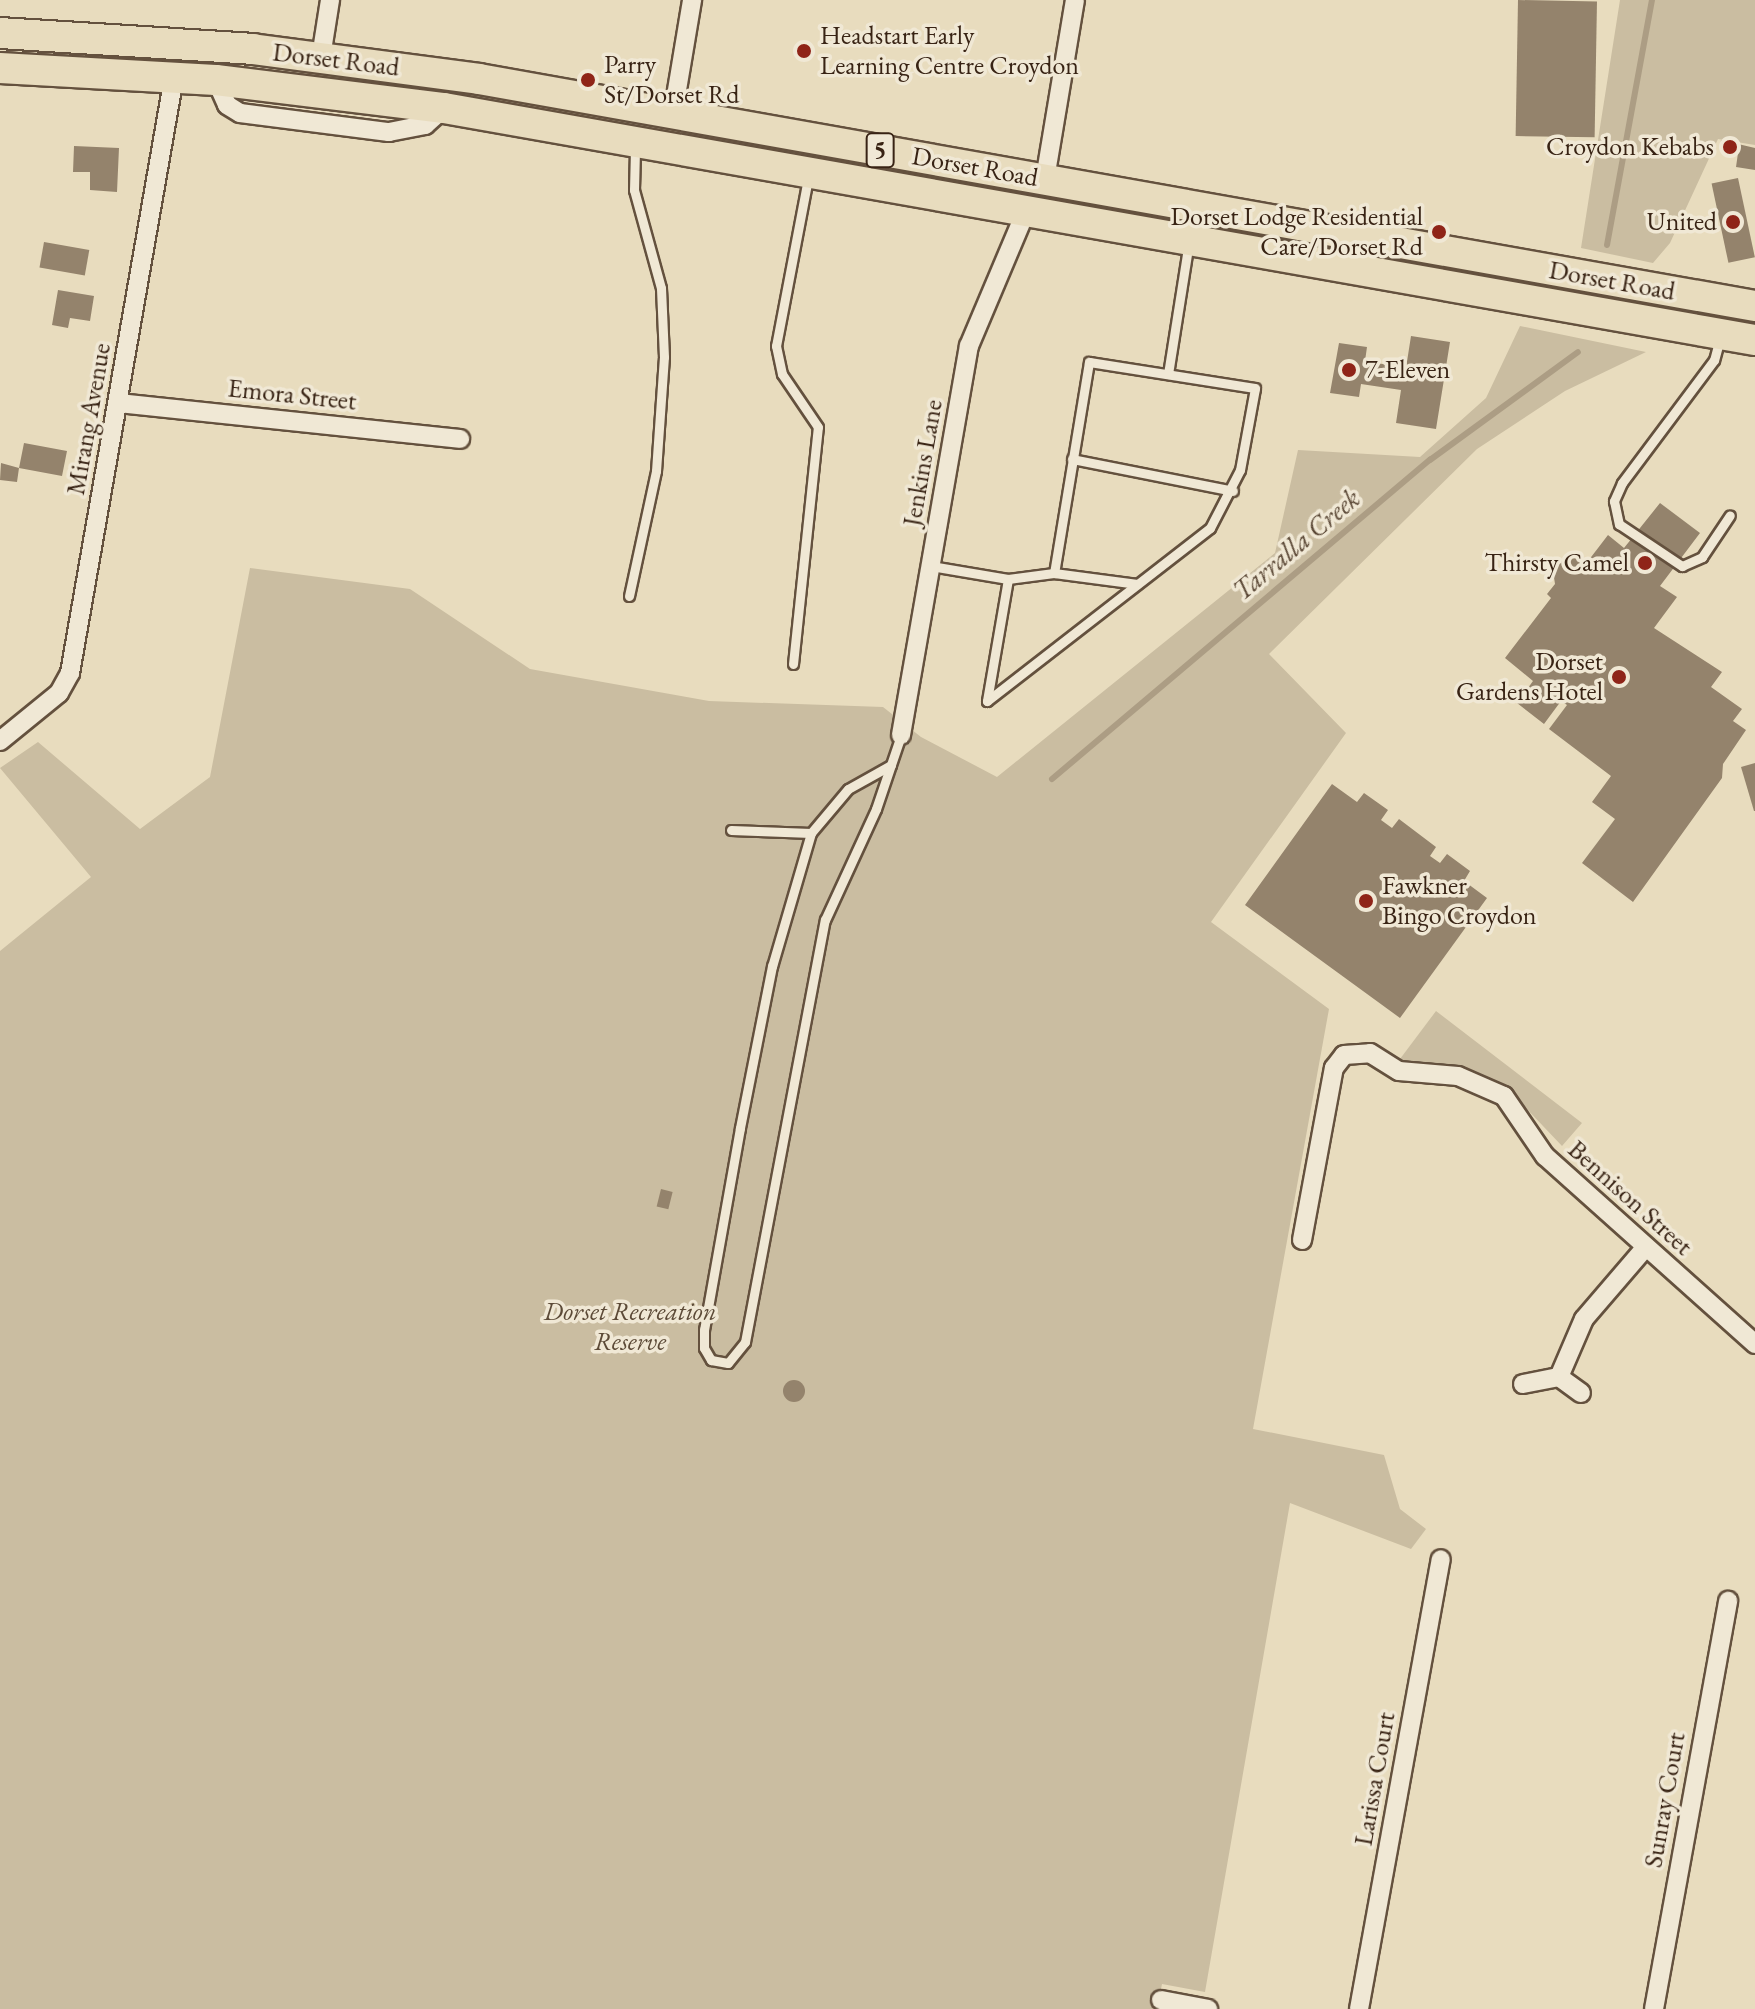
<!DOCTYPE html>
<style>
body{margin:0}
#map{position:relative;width:1755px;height:2009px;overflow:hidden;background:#e8dcbe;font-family:"EB Garamond",serif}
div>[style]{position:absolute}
.green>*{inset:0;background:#cabda1}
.stream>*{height:6px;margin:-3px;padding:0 3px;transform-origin:3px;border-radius:3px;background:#ac9d84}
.building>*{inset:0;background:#94836c;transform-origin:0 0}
.round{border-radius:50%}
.roads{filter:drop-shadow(2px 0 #64513e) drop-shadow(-2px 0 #64513e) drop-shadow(0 2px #64513e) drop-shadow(0 -2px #64513e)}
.service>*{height:9px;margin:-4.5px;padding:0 4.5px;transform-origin:4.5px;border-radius:4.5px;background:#f0e8d5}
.minor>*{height:18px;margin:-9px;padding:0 9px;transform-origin:9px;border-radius:9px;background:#f0e8d5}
.primary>*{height:30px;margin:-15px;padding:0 15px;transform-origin:15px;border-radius:15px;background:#e8dcbe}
.dots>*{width:22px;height:22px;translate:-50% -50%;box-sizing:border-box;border:4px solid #f0e8d5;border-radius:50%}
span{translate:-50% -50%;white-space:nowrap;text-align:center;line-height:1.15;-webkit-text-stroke:7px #f0e8d5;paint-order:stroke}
.shield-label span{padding:2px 6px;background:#f0e8d5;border:2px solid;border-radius:6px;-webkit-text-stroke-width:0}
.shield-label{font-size:24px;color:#382314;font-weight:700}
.poi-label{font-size:26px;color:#382314}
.left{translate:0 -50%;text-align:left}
.right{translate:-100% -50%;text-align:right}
.street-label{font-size:26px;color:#382314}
.park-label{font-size:26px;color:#5c4a37;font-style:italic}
.water-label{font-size:28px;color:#5b4836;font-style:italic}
</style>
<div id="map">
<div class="green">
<i style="clip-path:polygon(1620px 0,1755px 0,1755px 145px,1718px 139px,1670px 243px,1653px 263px,1581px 248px)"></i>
<i style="clip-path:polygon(1520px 326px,1646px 352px,1565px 391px,1477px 449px,1269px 654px,1346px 733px,1211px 922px,1329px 1009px,1253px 1429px,1384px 1455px,1400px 1509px,1426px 1529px,1411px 1549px,1290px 1503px,1205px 1992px,1162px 1984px,1157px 2009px,0 2009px,0 951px,91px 877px,0 768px,38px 742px,140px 829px,210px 777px,250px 568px,410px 589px,530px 669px,709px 701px,883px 707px,921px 737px,997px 777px,1275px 553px,1298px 450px,1420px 457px,1486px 398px)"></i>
<i style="clip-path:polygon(1436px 1011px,1582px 1123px,1562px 1146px,1503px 1084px,1456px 1068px,1421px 1067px,1400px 1059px)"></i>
</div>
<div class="stream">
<i style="left:1607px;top:245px;width:249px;rotate:-79.6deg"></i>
<i style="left:1052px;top:779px;width:495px;rotate:-40.2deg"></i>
<i style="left:1430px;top:460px;width:183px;rotate:-36.1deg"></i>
</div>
<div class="building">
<i style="left:1518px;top:0;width:79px;height:136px;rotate:1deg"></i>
<i style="clip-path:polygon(1721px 140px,1755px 148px,1755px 170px,1736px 167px,1738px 153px,1720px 150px)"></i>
<i style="clip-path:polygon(74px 146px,119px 148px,117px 192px,90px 190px,90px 172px,73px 172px)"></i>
<i style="left:1738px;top:178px;width:81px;height:27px;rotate:78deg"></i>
<i style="left:44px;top:242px;width:46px;height:26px;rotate:10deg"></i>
<i style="clip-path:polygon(58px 290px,94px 296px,90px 321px,70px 318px,68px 328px,52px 325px)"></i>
<i style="clip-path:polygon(1411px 336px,1450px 342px,1436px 429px,1396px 423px,1401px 390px,1361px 384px,1359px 397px,1330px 393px,1339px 343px,1367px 347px,1365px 361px,1406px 368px)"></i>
<i style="clip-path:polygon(24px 443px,67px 451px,62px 476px,19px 468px,17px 482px,0 480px,1px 463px,19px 468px)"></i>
<i style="clip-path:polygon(1660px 503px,1700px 533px,1660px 586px,1677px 597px,1654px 628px,1722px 672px,1711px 687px,1742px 709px,1733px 721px,1746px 730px,1723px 764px,1722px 778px,1633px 902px,1582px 863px,1615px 819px,1592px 802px,1611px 776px,1549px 729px,1567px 705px,1561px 701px,1544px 724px,1517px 703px,1533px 681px,1505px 658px,1551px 598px,1547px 594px,1555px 584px,1553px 571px,1563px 558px,1571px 554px,1585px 565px,1608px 535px,1624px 548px)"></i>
<i style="clip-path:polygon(1755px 763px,1755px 811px,1754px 811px,1741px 767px)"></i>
<i style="clip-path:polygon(1332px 784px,1357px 802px,1364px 793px,1388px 810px,1381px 820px,1392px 828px,1399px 819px,1436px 847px,1430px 856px,1440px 863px,1447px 854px,1470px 871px,1464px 881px,1487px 898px,1400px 1018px,1245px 905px)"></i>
<i style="left:661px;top:1189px;width:12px;height:18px;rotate:14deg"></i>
<i class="round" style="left:783px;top:1380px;width:22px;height:22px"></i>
</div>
<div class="roads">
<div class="service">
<i style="left:1720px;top:338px;width:23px;rotate:105deg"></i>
<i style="left:1714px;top:360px;width:154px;rotate:126.8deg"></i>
<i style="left:1622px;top:483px;width:20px;rotate:114deg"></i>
<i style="left:1614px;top:501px;width:24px;rotate:78deg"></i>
<i style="left:1619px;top:524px;width:76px;rotate:33.7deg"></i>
<i style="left:1682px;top:566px;width:22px;rotate:-24deg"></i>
<i style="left:1702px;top:557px;width:50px;rotate:-56.3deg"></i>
<i style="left:1168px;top:374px;width:134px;rotate:-81deg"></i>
<i style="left:1072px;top:459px;width:164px;rotate:11.2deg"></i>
<i style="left:931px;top:566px;width:78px;rotate:9.6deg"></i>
<i style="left:1008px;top:579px;width:46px;rotate:-7.4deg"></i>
<i style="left:1054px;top:573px;width:84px;rotate:7.5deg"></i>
<i style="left:1008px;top:579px;width:124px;rotate:99.8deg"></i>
<i style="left:987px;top:701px;width:282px;rotate:-37.8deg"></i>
<i style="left:1210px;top:528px;width:65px;rotate:-62.7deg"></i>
<i style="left:1240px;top:470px;width:83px;rotate:-79.6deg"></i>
<i style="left:1255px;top:388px;width:168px;rotate:-171.1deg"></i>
<i style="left:1089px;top:362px;width:214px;rotate:99.4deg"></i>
<i style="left:629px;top:596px;width:128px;rotate:-77.8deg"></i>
<i style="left:656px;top:471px;width:114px;rotate:-86deg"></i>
<i style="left:664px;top:357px;width:69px;rotate:-92.5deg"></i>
<i style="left:661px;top:288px;width:102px;rotate:-105.4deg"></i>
<i style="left:634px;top:190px;width:42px;rotate:-88.6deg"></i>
<i style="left:793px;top:664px;width:238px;rotate:-84deg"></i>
<i style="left:818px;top:427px;width:64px;rotate:-124.2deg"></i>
<i style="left:782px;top:374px;width:29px;rotate:-102deg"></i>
<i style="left:776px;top:346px;width:170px;rotate:-79.2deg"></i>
<i style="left:891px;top:765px;width:49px;rotate:150.8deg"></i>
<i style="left:848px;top:789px;width:57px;rotate:130.1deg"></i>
<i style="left:811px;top:833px;width:139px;rotate:106.3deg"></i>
<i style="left:772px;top:966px;width:165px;rotate:101.2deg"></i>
<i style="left:740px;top:1128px;width:205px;rotate:100.1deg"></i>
<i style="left:704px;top:1330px;width:18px;rotate:90deg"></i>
<i style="left:704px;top:1348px;width:14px;rotate:60deg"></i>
<i style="left:711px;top:1360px;width:17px;rotate:10deg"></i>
<i style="left:728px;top:1363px;width:27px;rotate:-51deg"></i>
<i style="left:745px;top:1342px;width:430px;rotate:-79.3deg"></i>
<i style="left:825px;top:920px;width:122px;rotate:-65.3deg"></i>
<i style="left:876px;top:809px;width:78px;rotate:-71.3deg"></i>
<i style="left:731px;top:830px;width:80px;rotate:2.1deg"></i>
</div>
<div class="minor">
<i style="left:321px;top:57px;width:58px;rotate:-81deg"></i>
<i style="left:216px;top:80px;width:27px;rotate:66deg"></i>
<i style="left:227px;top:105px;width:15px;rotate:32deg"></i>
<i style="left:240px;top:113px;width:150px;rotate:7.3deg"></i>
<i style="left:389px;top:132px;width:37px;rotate:-11deg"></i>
<i style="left:425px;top:125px;width:25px;rotate:-42deg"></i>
<i style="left:673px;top:114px;width:116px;rotate:-80.5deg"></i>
<i style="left:1045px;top:179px;width:181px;rotate:-80.5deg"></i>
<i style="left:118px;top:403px;width:344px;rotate:6deg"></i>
<i style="left:901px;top:735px;width:395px;rotate:-80.1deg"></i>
<i style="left:969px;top:346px;width:147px;rotate:-67.1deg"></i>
<i style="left:0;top:741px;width:76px;rotate:-39.1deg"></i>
<i style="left:59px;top:693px;width:23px;rotate:-61deg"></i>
<i style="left:70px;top:673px;width:605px;rotate:-80.1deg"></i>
<i style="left:1302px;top:1240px;width:175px;rotate:-79.5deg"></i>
<i style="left:1334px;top:1068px;width:16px;rotate:-52deg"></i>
<i style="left:1344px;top:1055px;width:26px;rotate:-4deg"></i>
<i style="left:1370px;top:1053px;width:34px;rotate:32deg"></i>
<i style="left:1399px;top:1071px;width:59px;rotate:4.8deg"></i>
<i style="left:1458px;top:1076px;width:50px;rotate:23.5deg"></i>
<i style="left:1504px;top:1096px;width:73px;rotate:55.7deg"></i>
<i style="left:1545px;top:1156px;width:282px;rotate:41.8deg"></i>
<i style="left:1559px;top:1377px;width:63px;rotate:-66.7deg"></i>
<i style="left:1584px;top:1319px;width:95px;rotate:-49.3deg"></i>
<i style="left:1523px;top:1384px;width:37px;rotate:-11deg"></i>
<i style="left:1559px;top:1377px;width:27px;rotate:36deg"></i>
<i style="left:1161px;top:2000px;width:48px;rotate:10.8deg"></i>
<i style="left:1359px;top:2009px;width:457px;rotate:-79.7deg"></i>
<i style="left:1654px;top:2009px;width:415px;rotate:-79.7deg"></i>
</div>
<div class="primary">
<i style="left:0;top:33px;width:253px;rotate:3.6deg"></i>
<i style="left:252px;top:49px;width:229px;rotate:7.5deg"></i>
<i style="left:479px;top:79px;width:1296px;rotate:10.09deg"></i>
<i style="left:0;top:68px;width:216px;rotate:3.2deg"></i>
<i style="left:216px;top:80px;width:230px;rotate:7deg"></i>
<i style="left:444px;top:108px;width:1331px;rotate:10.04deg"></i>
</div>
</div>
<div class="dots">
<i style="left:804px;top:51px;background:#8f2418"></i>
<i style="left:588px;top:80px;background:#8f2418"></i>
<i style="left:1730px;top:147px;background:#8f2418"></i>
<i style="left:1733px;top:222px;background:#8f2418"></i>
<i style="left:1439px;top:232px;background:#8f2418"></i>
<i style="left:1349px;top:370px;background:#8f2418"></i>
<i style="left:1645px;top:563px;background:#8f2418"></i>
<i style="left:1619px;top:677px;background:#8f2418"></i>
<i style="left:1366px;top:901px;background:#8f2418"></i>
</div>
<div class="shield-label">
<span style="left:880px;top:150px">5</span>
</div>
<div class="poi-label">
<span class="left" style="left:820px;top:51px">Headstart Early<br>Learning Centre Croydon</span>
<span class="left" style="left:604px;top:80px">Parry<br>St/Dorset Rd</span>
<span class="right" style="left:1714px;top:147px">Croydon Kebabs</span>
<span class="right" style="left:1423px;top:232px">Dorset Lodge Residential<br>Care/Dorset Rd</span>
<span class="right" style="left:1717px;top:222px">United</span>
<span class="left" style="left:1365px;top:370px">7-Eleven</span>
<span class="right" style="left:1629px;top:563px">Thirsty Camel</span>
<span class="right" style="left:1603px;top:677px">Dorset<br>Gardens Hotel</span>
<span class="left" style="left:1382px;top:901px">Fawkner<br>Bingo Croydon</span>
</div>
<div class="street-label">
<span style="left:336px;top:60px;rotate:7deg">Dorset Road</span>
<span style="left:975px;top:167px;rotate:10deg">Dorset Road</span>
<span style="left:1612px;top:281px;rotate:10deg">Dorset Road</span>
<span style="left:292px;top:395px;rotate:6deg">Emora Street</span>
<span style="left:89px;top:419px;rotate:-80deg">Mirang Avenue</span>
<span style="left:923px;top:463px;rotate:-80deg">Jenkins Lane</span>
<span style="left:1630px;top:1198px;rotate:42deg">Bennison Street</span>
<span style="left:1375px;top:1779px;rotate:-80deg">Larissa Court</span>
<span style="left:1665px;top:1800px;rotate:-80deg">Sunray Court</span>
</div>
<div class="park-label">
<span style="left:630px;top:1327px">Dorset Recreation<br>Reserve</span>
</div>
<div class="water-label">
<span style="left:1296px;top:544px;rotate:-40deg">Tarralla Creek</span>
</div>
</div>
